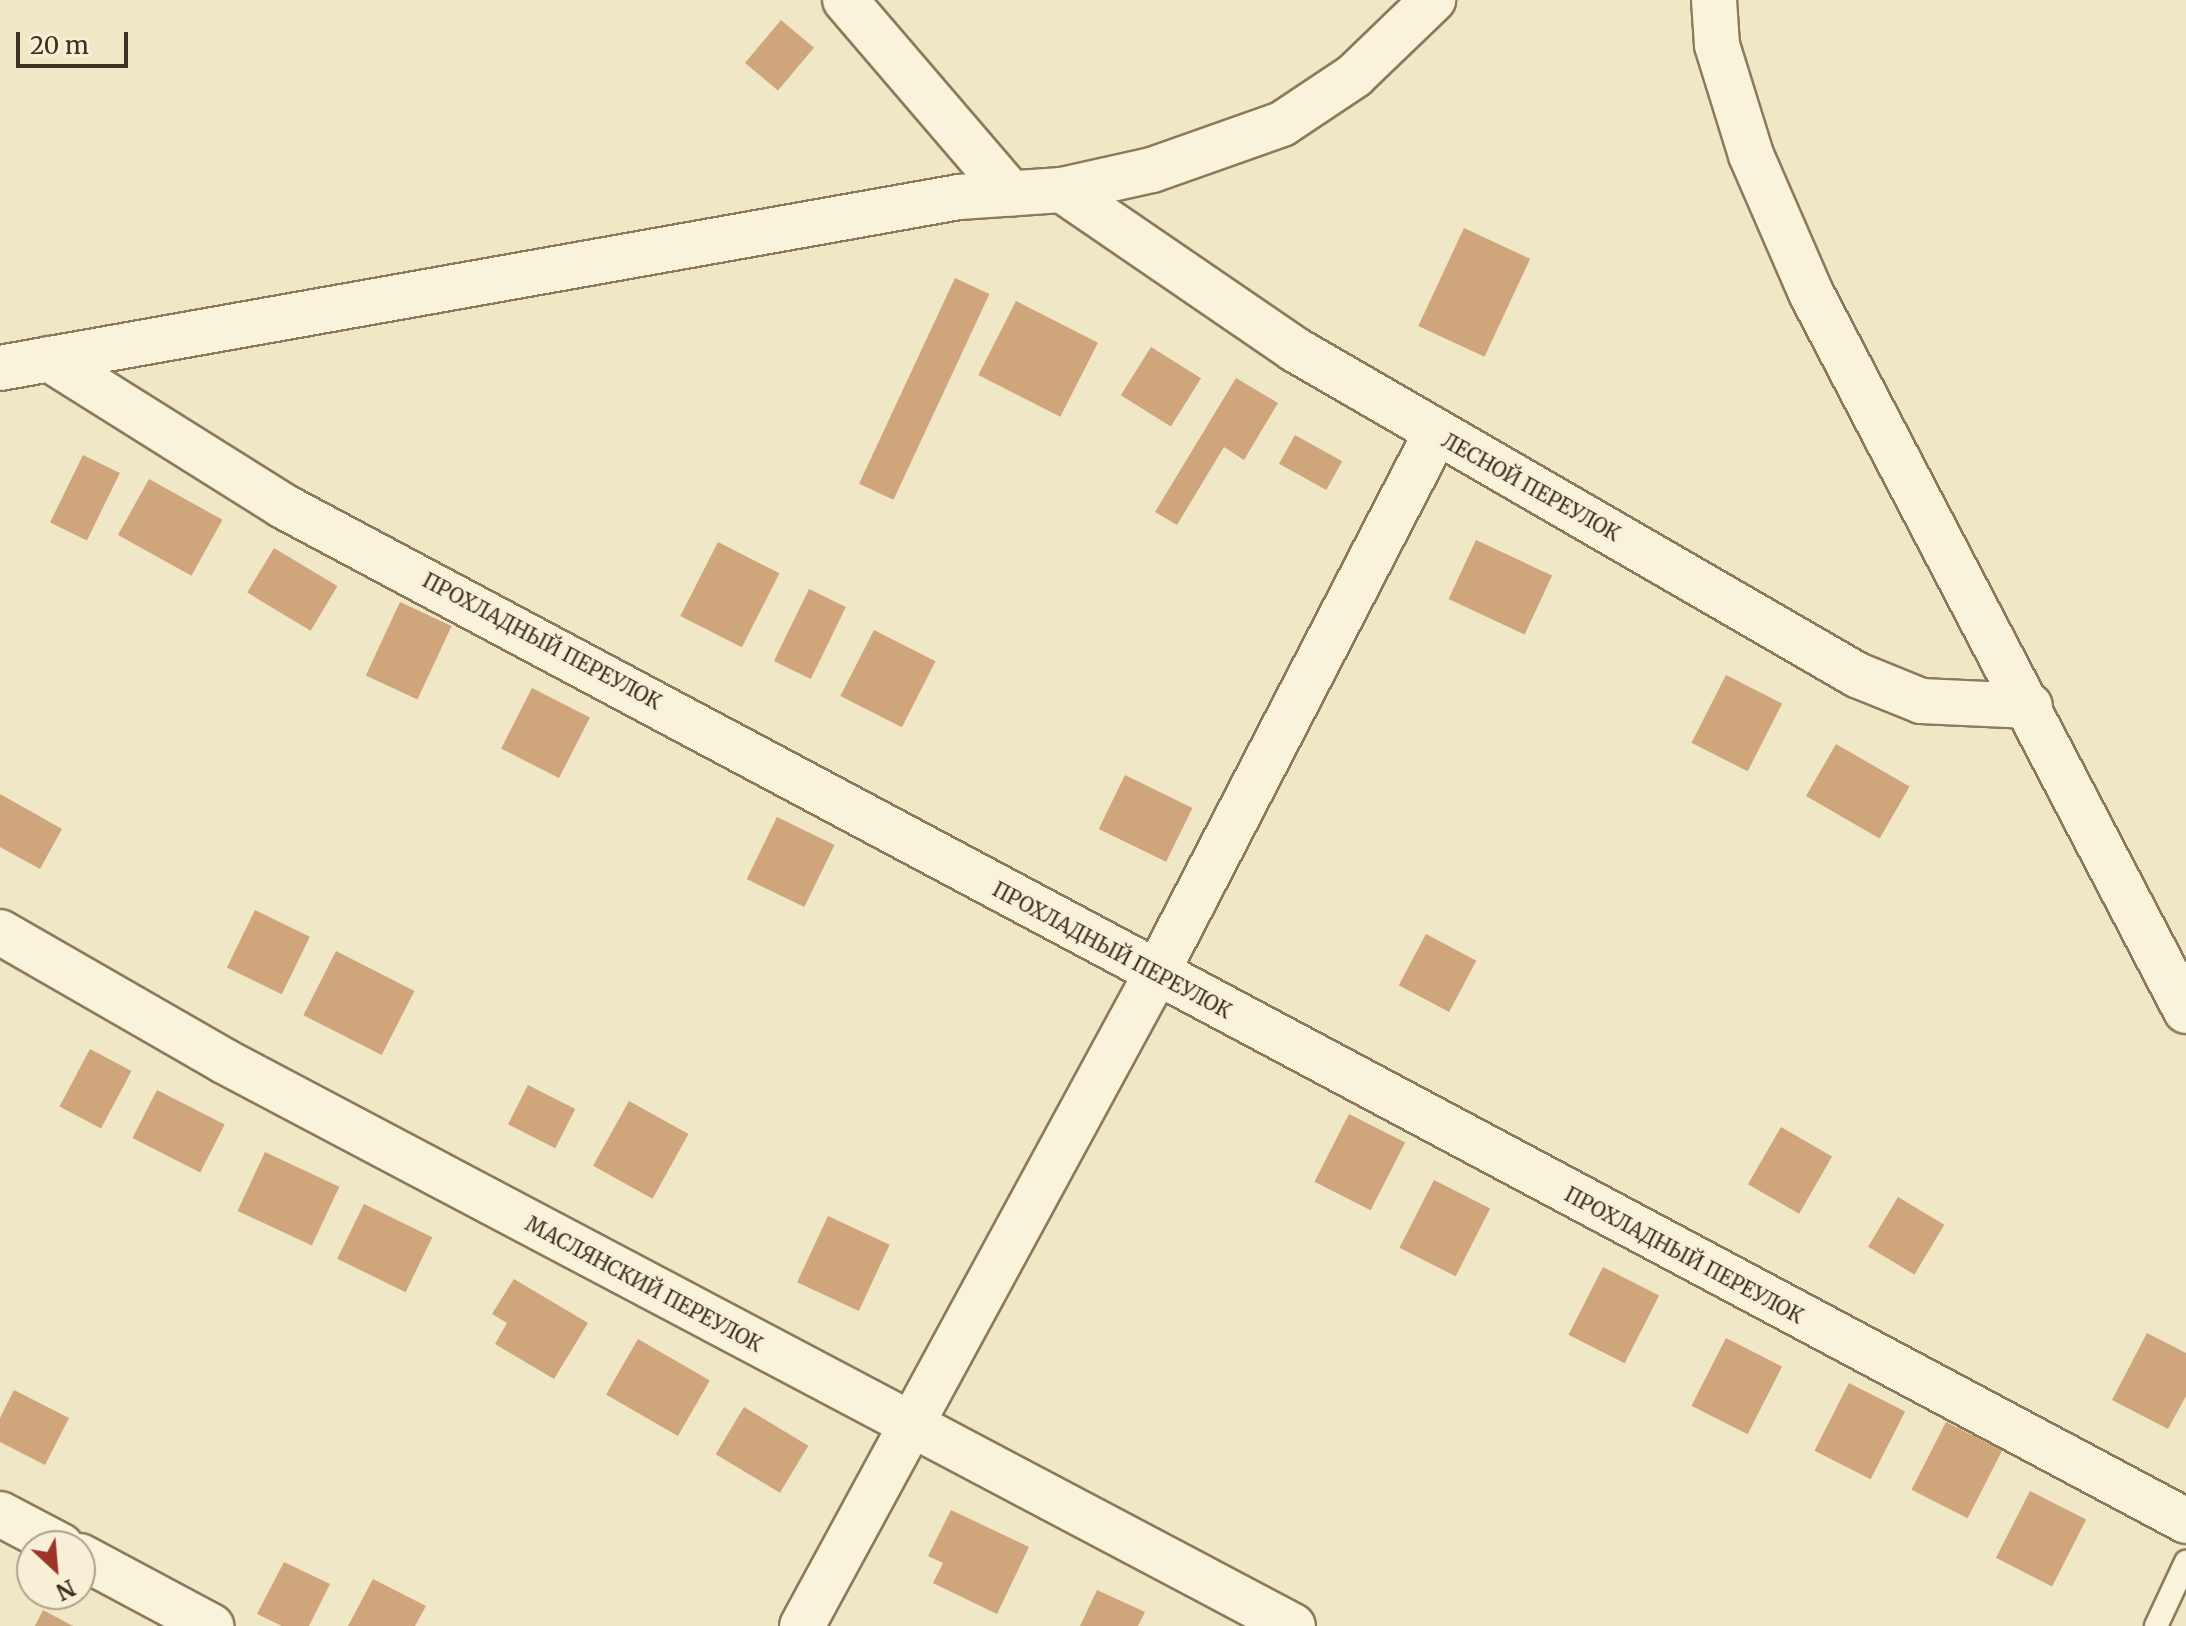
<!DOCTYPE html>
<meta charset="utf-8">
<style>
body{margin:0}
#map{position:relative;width:2186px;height:1626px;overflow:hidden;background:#f0e7c7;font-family:Merriweather,serif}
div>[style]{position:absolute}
.building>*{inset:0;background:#cfa57c;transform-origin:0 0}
.roads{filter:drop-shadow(2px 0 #8c7a5b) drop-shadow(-2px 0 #8c7a5b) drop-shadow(0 2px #8c7a5b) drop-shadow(0 -2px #8c7a5b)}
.service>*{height:22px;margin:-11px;padding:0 11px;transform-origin:11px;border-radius:11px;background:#faf3db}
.minor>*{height:44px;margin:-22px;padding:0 22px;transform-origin:22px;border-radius:22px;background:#faf3db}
span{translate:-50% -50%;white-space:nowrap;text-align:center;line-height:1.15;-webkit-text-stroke:6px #f7f0d7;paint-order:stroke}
.street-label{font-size:20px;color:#3c301f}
.north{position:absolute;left:16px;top:1530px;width:80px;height:80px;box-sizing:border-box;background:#f7f0d7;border:2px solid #aca38d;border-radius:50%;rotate:154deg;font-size:22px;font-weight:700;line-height:32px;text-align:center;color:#3c301f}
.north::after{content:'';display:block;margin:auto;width:28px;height:36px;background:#9d3329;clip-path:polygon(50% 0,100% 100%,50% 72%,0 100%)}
.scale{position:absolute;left:16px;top:32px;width:112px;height:36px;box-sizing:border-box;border:4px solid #3c301f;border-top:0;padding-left:10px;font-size:24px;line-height:28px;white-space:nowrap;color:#3c301f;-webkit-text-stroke:6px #f7f0d7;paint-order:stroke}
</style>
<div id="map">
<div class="building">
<i style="left:781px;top:20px;width:43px;height:56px;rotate:40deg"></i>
<i style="left:1464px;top:228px;width:73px;height:108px;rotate:25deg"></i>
<i style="left:955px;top:278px;width:38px;height:227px;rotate:25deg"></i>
<i style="left:1016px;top:301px;width:92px;height:83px;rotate:27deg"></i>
<i style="left:1151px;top:347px;width:59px;height:57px;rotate:32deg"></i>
<i style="clip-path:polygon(1236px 378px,1278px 403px,1244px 460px,1224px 447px,1177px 525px,1155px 512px)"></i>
<i style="left:1295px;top:435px;width:54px;height:33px;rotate:29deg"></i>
<i style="left:83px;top:455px;width:41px;height:75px;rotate:26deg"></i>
<i style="left:149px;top:479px;width:84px;height:64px;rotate:29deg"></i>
<i style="left:1476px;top:540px;width:84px;height:65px;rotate:25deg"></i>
<i style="left:718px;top:542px;width:69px;height:83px;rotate:27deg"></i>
<i style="left:274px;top:548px;width:74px;height:52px;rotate:31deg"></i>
<i style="left:809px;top:589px;width:41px;height:80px;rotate:26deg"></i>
<i style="left:400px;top:602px;width:57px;height:81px;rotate:25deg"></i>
<i style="left:874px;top:630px;width:69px;height:74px;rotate:27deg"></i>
<i style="left:1726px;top:675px;width:63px;height:76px;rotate:27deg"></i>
<i style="left:532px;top:688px;width:65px;height:68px;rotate:27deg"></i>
<i style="left:1836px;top:744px;width:85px;height:60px;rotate:30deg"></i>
<i style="left:1125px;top:775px;width:75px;height:60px;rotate:26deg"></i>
<i style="clip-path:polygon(0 794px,62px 829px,40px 869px,0 847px)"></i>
<i style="left:777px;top:817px;width:64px;height:69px;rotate:26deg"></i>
<i style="left:255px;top:910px;width:61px;height:64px;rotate:26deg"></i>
<i style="left:1426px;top:934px;width:57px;height:58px;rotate:28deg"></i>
<i style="left:336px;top:951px;width:88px;height:72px;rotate:27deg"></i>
<i style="left:90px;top:1049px;width:47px;height:65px;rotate:28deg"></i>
<i style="left:528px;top:1085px;width:53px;height:44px;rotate:27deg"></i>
<i style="left:157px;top:1090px;width:76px;height:54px;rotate:27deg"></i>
<i style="left:629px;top:1101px;width:68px;height:74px;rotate:29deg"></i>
<i style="left:1349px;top:1114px;width:63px;height:76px;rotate:27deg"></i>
<i style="left:1781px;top:1127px;width:59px;height:66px;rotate:30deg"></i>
<i style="left:265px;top:1152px;width:82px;height:65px;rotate:25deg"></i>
<i style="left:1434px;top:1180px;width:63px;height:76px;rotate:27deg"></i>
<i style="left:1898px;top:1197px;width:54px;height:58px;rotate:31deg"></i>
<i style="left:364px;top:1204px;width:76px;height:61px;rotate:26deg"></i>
<i style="left:828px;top:1216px;width:68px;height:73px;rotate:25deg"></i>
<i style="left:1603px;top:1267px;width:63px;height:76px;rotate:27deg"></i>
<i style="clip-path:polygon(514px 1279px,588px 1323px,554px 1379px,495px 1344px,507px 1323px,492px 1314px)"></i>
<i style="clip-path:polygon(2147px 1333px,2186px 1353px,2186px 1396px,2168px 1429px,2112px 1400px)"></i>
<i style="left:1726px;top:1338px;width:63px;height:76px;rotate:27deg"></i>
<i style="left:638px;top:1339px;width:83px;height:64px;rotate:30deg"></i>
<i style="left:1849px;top:1383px;width:63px;height:76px;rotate:27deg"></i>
<i style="clip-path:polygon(14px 1390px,69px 1418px,45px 1465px,0 1442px,0 1418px)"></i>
<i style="left:744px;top:1407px;width:75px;height:55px;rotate:31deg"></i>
<i style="left:1946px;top:1422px;width:63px;height:76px;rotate:27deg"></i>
<i style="left:2030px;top:1491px;width:63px;height:75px;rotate:27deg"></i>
<i style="clip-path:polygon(951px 1510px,1029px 1547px,997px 1614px,933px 1583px,943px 1563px,928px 1556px)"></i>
<i style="clip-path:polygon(284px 1562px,330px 1584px,309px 1626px,282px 1626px,257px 1614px)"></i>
<i style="clip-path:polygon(373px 1579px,426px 1606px,415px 1626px,348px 1626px)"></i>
<i style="clip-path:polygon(1097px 1590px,1145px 1612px,1138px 1626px,1080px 1626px)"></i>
<i style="clip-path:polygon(43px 1610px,73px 1626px,35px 1626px)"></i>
</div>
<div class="roads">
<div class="service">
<i style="left:2156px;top:1626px;width:71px;rotate:-64.9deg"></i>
</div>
<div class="minor">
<i style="left:845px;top:0;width:255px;rotate:49.4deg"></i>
<i style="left:1714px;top:0;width:45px;rotate:86.2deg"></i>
<i style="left:1717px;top:45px;width:115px;rotate:72.8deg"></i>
<i style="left:1751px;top:155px;width:150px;rotate:66.5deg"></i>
<i style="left:1811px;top:293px;width:810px;rotate:62.42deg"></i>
<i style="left:1062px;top:190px;width:281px;rotate:34.4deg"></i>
<i style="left:1294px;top:349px;width:651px;rotate:30.07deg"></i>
<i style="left:1857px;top:675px;width:69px;rotate:22.1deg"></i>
<i style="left:1921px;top:701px;width:109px;rotate:2.6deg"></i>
<i style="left:49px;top:359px;width:276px;rotate:32.1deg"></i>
<i style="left:283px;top:506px;width:2157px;rotate:28.07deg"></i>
<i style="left:0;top:368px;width:974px;rotate:-10.11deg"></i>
<i style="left:959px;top:197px;width:103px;rotate:-3.9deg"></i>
<i style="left:1062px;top:190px;width:92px;rotate:-12.5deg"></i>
<i style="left:1152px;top:170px;width:138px;rotate:-19.5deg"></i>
<i style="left:1282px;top:124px;width:87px;rotate:-33.7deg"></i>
<i style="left:1354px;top:76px;width:110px;rotate:-43.9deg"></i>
<i style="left:0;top:932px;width:258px;rotate:29.9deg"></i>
<i style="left:224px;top:1061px;width:1209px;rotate:27.86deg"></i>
<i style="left:0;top:1514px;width:69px;rotate:27.7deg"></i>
<i style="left:80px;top:1556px;width:149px;rotate:28.1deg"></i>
<i style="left:802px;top:1626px;width:742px;rotate:-61.5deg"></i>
<i style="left:1156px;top:974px;width:609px;rotate:-62.64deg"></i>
</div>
</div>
<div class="street-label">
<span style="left:1531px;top:487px;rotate:29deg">ЛЕСНОЙ ПЕРЕУЛОК</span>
<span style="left:542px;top:641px;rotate:28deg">ПРОХЛАДНЫЙ ПЕРЕУЛОК</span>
<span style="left:1112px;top:950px;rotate:28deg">ПРОХЛАДНЫЙ ПЕРЕУЛОК</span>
<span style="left:1684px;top:1255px;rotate:28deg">ПРОХЛАДНЫЙ ПЕРЕУЛОК</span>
<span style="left:644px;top:1284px;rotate:28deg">МАСЛЯНСКИЙ ПЕРЕУЛОК</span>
</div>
<div class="north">N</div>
<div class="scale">20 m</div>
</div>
